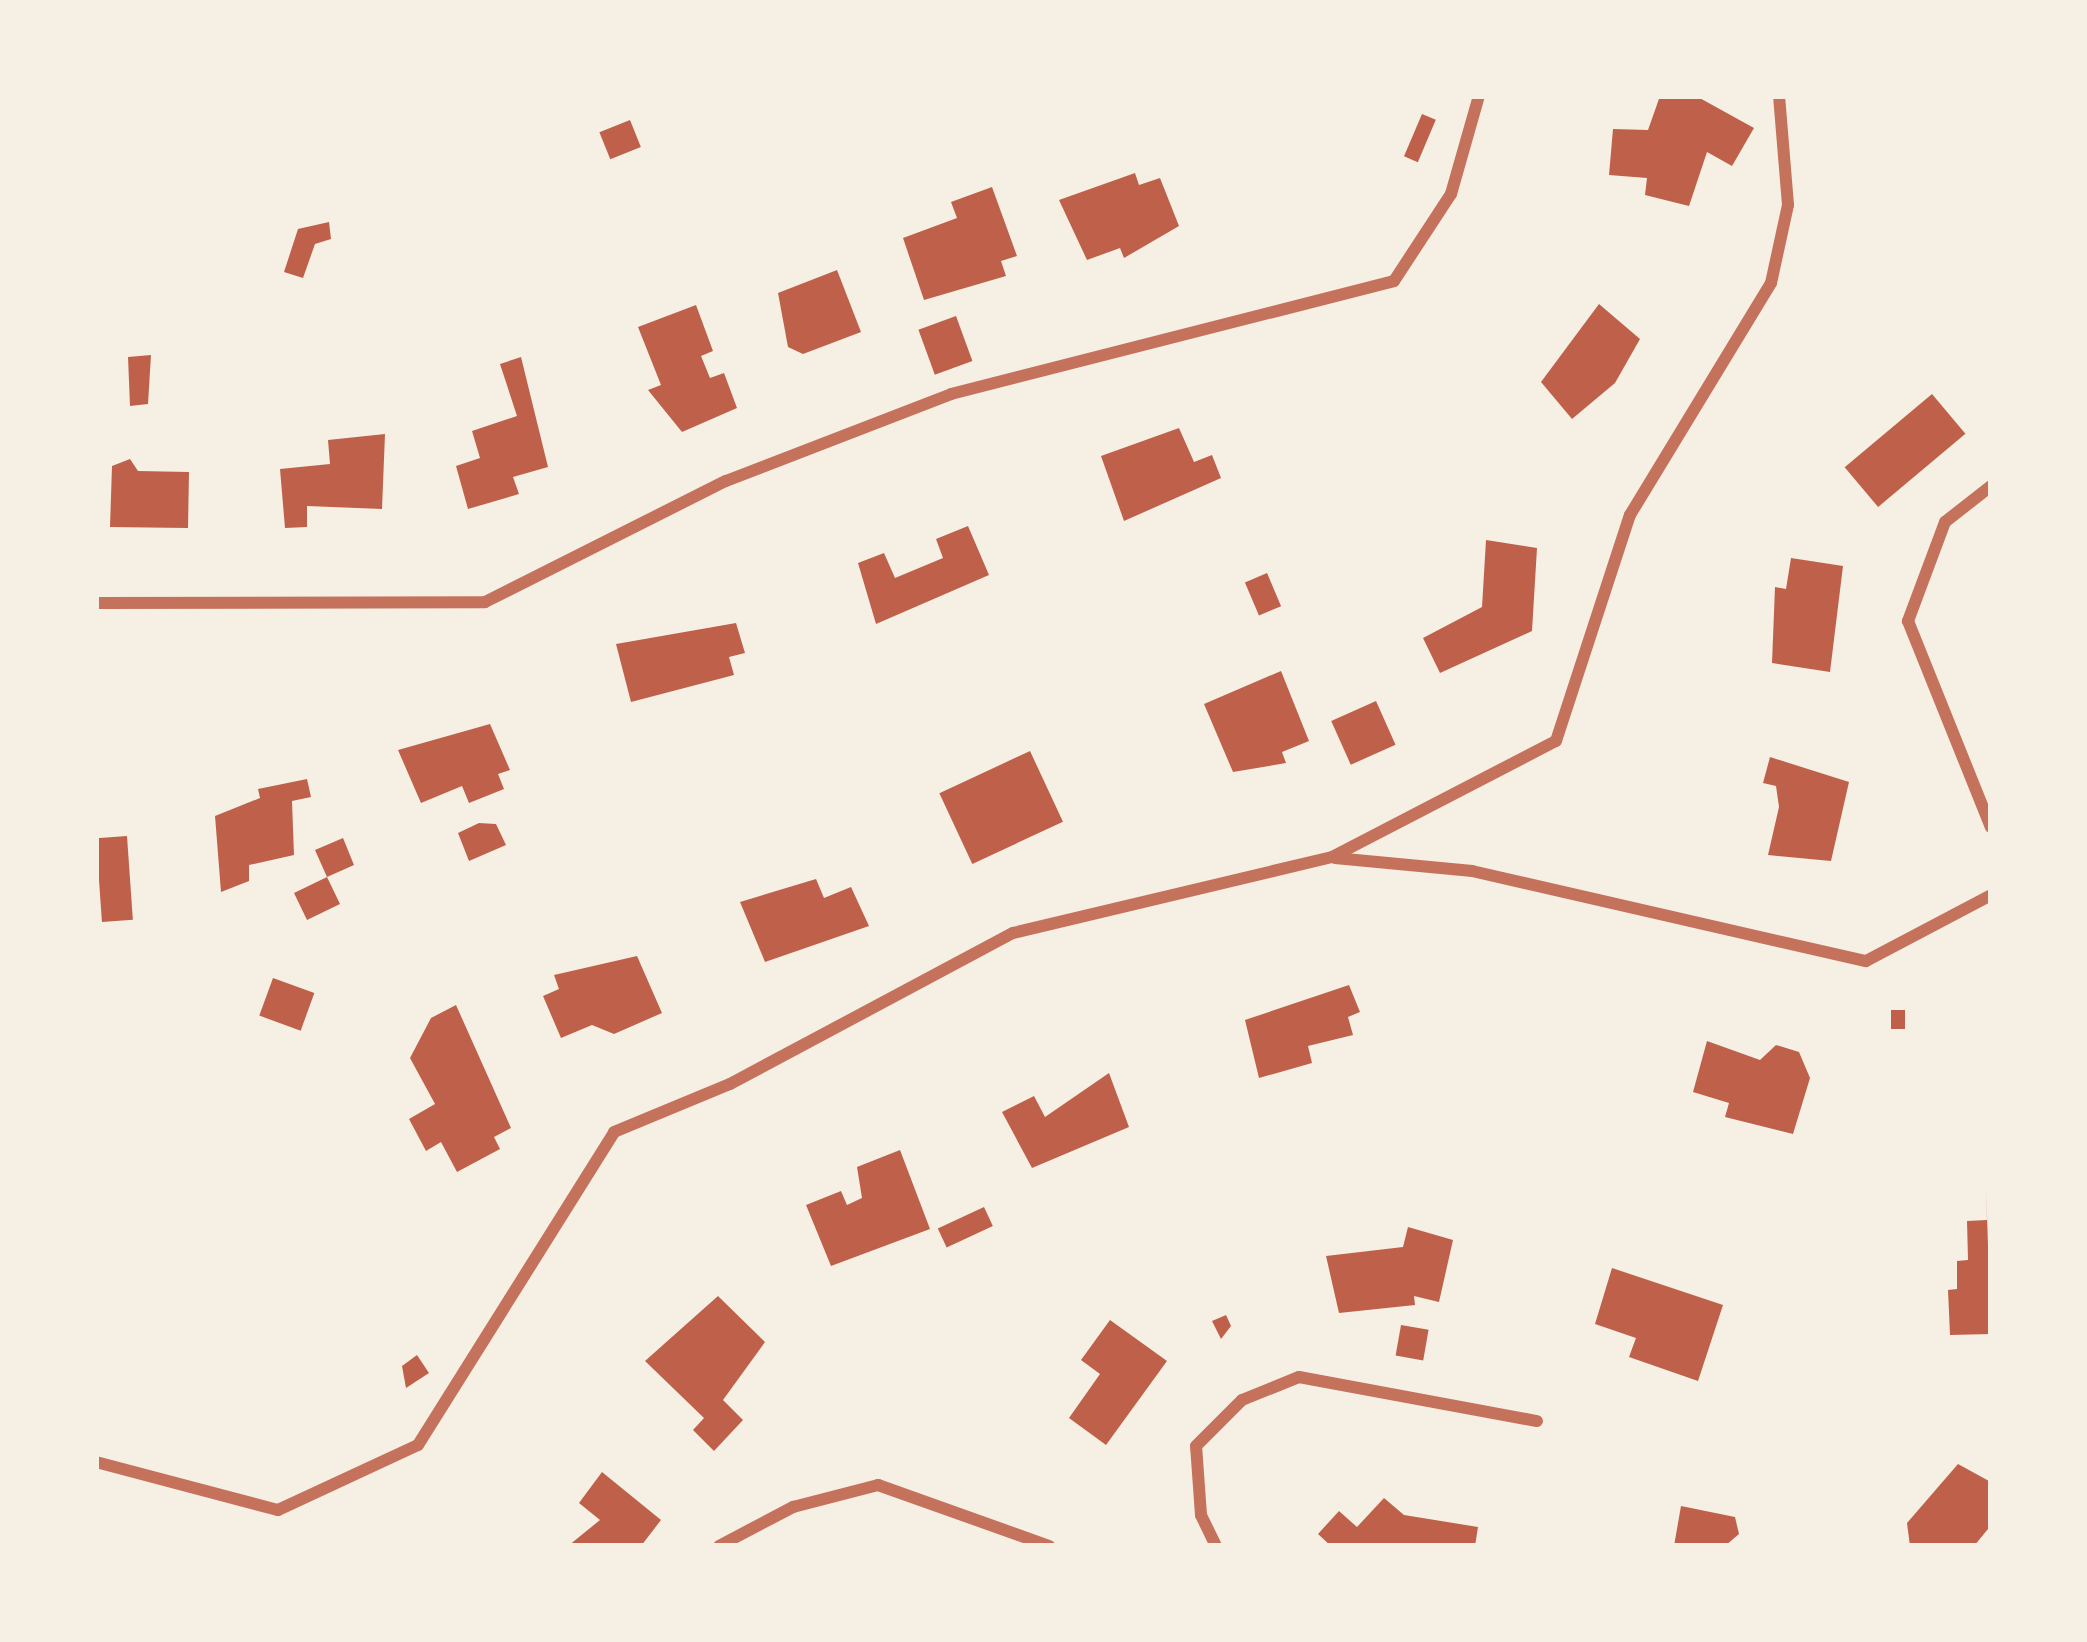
<!DOCTYPE html>
<style>
body{margin:0}
#map{position:relative;width:2087px;height:1642px;overflow:hidden;background:#f6efe4;font-family:Rubik,sans-serif}
div>[style]{position:absolute}
.building>*{inset:0;background:#bf614a;transform-origin:0 0}
.minor>*{height:12px;margin:-6px;padding:0 6px;transform-origin:6px;border-radius:6px;background:#c5725c}
span{translate:-50% -50%;white-space:nowrap;text-align:center;line-height:1.15;-webkit-text-stroke:10px #f6efe4;paint-order:stroke}
.frame{position:absolute;inset:0;border:99px solid #f6efe4;pointer-events:none}
</style>
<div id="map">
<div class="building">
<i style="clip-path:polygon(1660px 96px,1696px 96px,1754px 128px,1732px 166px,1707px 152px,1689px 206px,1645px 195px,1647px 178px,1609px 175px,1613px 129px,1648px 130px)"></i>
<i style="left:1422px;top:114px;width:15px;height:46px;rotate:23deg"></i>
<i style="left:630px;top:120px;width:29px;height:33px;rotate:68deg"></i>
<i style="clip-path:polygon(1135px 173px,1139px 185px,1160px 178px,1179px 226px,1124px 258px,1120px 248px,1087px 260px,1059px 200px)"></i>
<i style="clip-path:polygon(992px 187px,1017px 256px,1001px 261px,1006px 276px,924px 300px,903px 238px,957px 218px,951px 202px)"></i>
<i style="clip-path:polygon(329px 222px,331px 239px,315px 244px,303px 278px,284px 272px,298px 229px)"></i>
<i style="clip-path:polygon(837px 270px,861px 332px,803px 354px,788px 347px,778px 293px)"></i>
<i style="clip-path:polygon(1599px 304px,1640px 339px,1615px 383px,1572px 419px,1541px 382px)"></i>
<i style="clip-path:polygon(696px 305px,713px 351px,701px 356px,710px 378px,724px 373px,737px 408px,682px 432px,648px 390px,661px 385px,638px 327px)"></i>
<i style="left:956px;top:316px;width:48px;height:40px;rotate:70deg"></i>
<i style="clip-path:polygon(151px 355px,148px 404px,130px 406px,128px 357px)"></i>
<i style="clip-path:polygon(521px 357px,548px 467px,513px 477px,519px 494px,468px 509px,456px 466px,480px 458px,472px 431px,517px 416px,500px 364px)"></i>
<i style="left:1932px;top:394px;width:52px;height:114px;rotate:50deg"></i>
<i style="clip-path:polygon(1179px 428px,1194px 462px,1212px 455px,1221px 478px,1124px 521px,1101px 456px)"></i>
<i style="clip-path:polygon(385px 434px,382px 509px,307px 506px,307px 527px,285px 528px,280px 469px,330px 464px,328px 440px)"></i>
<i style="clip-path:polygon(130px 459px,138px 471px,189px 472px,188px 528px,110px 527px,112px 466px)"></i>
<i style="clip-path:polygon(968px 526px,989px 575px,876px 624px,858px 563px,884px 553px,895px 578px,943px 558px,936px 539px)"></i>
<i style="clip-path:polygon(1486px 540px,1537px 548px,1532px 631px,1440px 673px,1423px 638px,1482px 607px)"></i>
<i style="clip-path:polygon(1791px 558px,1843px 566px,1830px 672px,1772px 663px,1775px 587px,1786px 589px)"></i>
<i style="left:1267px;top:573px;width:36px;height:24px;rotate:67deg"></i>
<i style="clip-path:polygon(736px 623px,745px 653px,729px 657px,734px 675px,631px 702px,616px 644px)"></i>
<i style="clip-path:polygon(1281px 671px,1309px 741px,1282px 752px,1286px 763px,1233px 772px,1204px 704px)"></i>
<i style="left:1376px;top:701px;width:48px;height:49px;rotate:66deg"></i>
<i style="clip-path:polygon(490px 724px,510px 770px,498px 774px,504px 789px,469px 803px,462px 786px,421px 803px,398px 750px)"></i>
<i style="left:1030px;top:751px;width:78px;height:100px;rotate:65deg"></i>
<i style="clip-path:polygon(1770px 757px,1849px 782px,1831px 861px,1768px 855px,1779px 807px,1776px 786px,1763px 783px)"></i>
<i style="clip-path:polygon(307px 779px,311px 797px,292px 801px,294px 855px,249px 865px,249px 881px,221px 892px,215px 816px,260px 798px,258px 789px)"></i>
<i style="clip-path:polygon(479px 823px,496px 824px,506px 845px,469px 861px,458px 833px)"></i>
<i style="left:127px;top:836px;width:84px;height:31px;rotate:86deg"></i>
<i style="clip-path:polygon(343px 838px,354px 865px,327px 877px,340px 904px,307px 920px,294px 893px,327px 877px,315px 850px)"></i>
<i style="clip-path:polygon(816px 879px,824px 898px,851px 887px,869px 926px,765px 962px,740px 902px)"></i>
<i style="clip-path:polygon(637px 956px,662px 1013px,614px 1034px,592px 1025px,561px 1038px,543px 996px,559px 989px,554px 975px)"></i>
<i style="left:273px;top:978px;width:44px;height:40px;rotate:20deg"></i>
<i style="clip-path:polygon(1349px 985px,1360px 1012px,1348px 1017px,1353px 1035px,1308px 1046px,1312px 1063px,1259px 1078px,1245px 1020px)"></i>
<i style="clip-path:polygon(456px 1005px,511px 1128px,494px 1137px,500px 1149px,457px 1172px,441px 1142px,426px 1151px,409px 1119px,435px 1104px,410px 1058px,431px 1018px)"></i>
<i style="left:1891px;top:1010px;width:14px;height:19px"></i>
<i style="clip-path:polygon(1707px 1041px,1760px 1060px,1776px 1045px,1799px 1052px,1810px 1078px,1793px 1134px,1725px 1117px,1729px 1103px,1693px 1092px)"></i>
<i style="clip-path:polygon(1109px 1073px,1129px 1127px,1032px 1168px,1002px 1112px,1034px 1096px,1045px 1117px)"></i>
<i style="clip-path:polygon(900px 1150px,930px 1229px,831px 1266px,806px 1205px,841px 1191px,847px 1205px,862px 1198px,857px 1167px)"></i>
<i style="clip-path:polygon(1986px 1185px,1991px 1334px,1950px 1335px,1948px 1290px,1957px 1289px,1957px 1261px,1968px 1260px,1967px 1221px,1987px 1220px)"></i>
<i style="left:984px;top:1207px;width:21px;height:51px;rotate:65deg"></i>
<i style="clip-path:polygon(1408px 1227px,1453px 1240px,1439px 1302px,1414px 1296px,1415px 1305px,1339px 1313px,1326px 1256px,1403px 1247px)"></i>
<i style="clip-path:polygon(1612px 1268px,1723px 1305px,1698px 1381px,1629px 1357px,1636px 1338px,1595px 1324px)"></i>
<i style="clip-path:polygon(718px 1296px,765px 1342px,723px 1400px,743px 1420px,714px 1451px,693px 1430px,704px 1418px,645px 1361px)"></i>
<i style="clip-path:polygon(1226px 1315px,1231px 1326px,1221px 1339px,1212px 1321px)"></i>
<i style="clip-path:polygon(1110px 1320px,1167px 1361px,1106px 1445px,1069px 1418px,1100px 1374px,1081px 1360px)"></i>
<i style="left:1401px;top:1325px;width:28px;height:31px;rotate:10deg"></i>
<i style="clip-path:polygon(417px 1355px,429px 1373px,406px 1388px,402px 1366px)"></i>
<i style="clip-path:polygon(1958px 1464px,1989px 1481px,1988px 1529px,1974px 1546px,1910px 1546px,1907px 1523px)"></i>
<i style="clip-path:polygon(602px 1472px,661px 1520px,641px 1546px,568px 1546px,600px 1520px,579px 1503px)"></i>
<i style="clip-path:polygon(1384px 1498px,1404px 1515px,1478px 1527px,1475px 1546px,1331px 1546px,1318px 1534px,1339px 1511px,1357px 1527px)"></i>
<i style="clip-path:polygon(1681px 1506px,1735px 1517px,1739px 1534px,1725px 1546px,1674px 1546px)"></i>
</div>
<div class="minor">
<i style="left:1991px;top:486px;width:58px;rotate:142deg"></i>
<i style="left:1945px;top:522px;width:106px;rotate:110.5deg"></i>
<i style="left:1908px;top:621px;width:222px;rotate:68.1deg"></i>
<i style="left:96px;top:603px;width:389px;rotate:-0.1deg"></i>
<i style="left:485px;top:602px;width:270px;rotate:-26.7deg"></i>
<i style="left:726px;top:481px;width:241px;rotate:-21.1deg"></i>
<i style="left:951px;top:394px;width:457px;rotate:-14.3deg"></i>
<i style="left:1394px;top:281px;width:104px;rotate:-56.8deg"></i>
<i style="left:1451px;top:194px;width:102px;rotate:-74.1deg"></i>
<i style="left:1335px;top:858px;width:138px;rotate:5.4deg"></i>
<i style="left:1472px;top:871px;width:404px;rotate:12.9deg"></i>
<i style="left:1866px;top:961px;width:141px;rotate:-27.8deg"></i>
<i style="left:96px;top:1462px;width:188px;rotate:14.8deg"></i>
<i style="left:278px;top:1510px;width:154px;rotate:-24.9deg"></i>
<i style="left:418px;top:1445px;width:369px;rotate:-57.9deg"></i>
<i style="left:614px;top:1132px;width:126px;rotate:-22.5deg"></i>
<i style="left:730px;top:1084px;width:321px;rotate:-28.1deg"></i>
<i style="left:1013px;top:933px;width:328px;rotate:-13.4deg"></i>
<i style="left:1332px;top:857px;width:252px;rotate:-27.4deg"></i>
<i style="left:1556px;top:741px;width:238px;rotate:-71.9deg"></i>
<i style="left:1630px;top:515px;width:271px;rotate:-58.7deg"></i>
<i style="left:1771px;top:283px;width:80px;rotate:-77.7deg"></i>
<i style="left:1788px;top:205px;width:109px;rotate:-94.7deg"></i>
<i style="left:719px;top:1546px;width:84px;rotate:-27.8deg"></i>
<i style="left:793px;top:1507px;width:88px;rotate:-14.5deg"></i>
<i style="left:878px;top:1485px;width:182px;rotate:19.6deg"></i>
<i style="left:1216px;top:1546px;width:34px;rotate:-116deg"></i>
<i style="left:1201px;top:1515px;width:69px;rotate:-94.1deg"></i>
<i style="left:1196px;top:1446px;width:65px;rotate:-45deg"></i>
<i style="left:1242px;top:1400px;width:61px;rotate:-22deg"></i>
<i style="left:1299px;top:1377px;width:242px;rotate:10.5deg"></i>
</div>
<div class="frame"></div>
</div>
